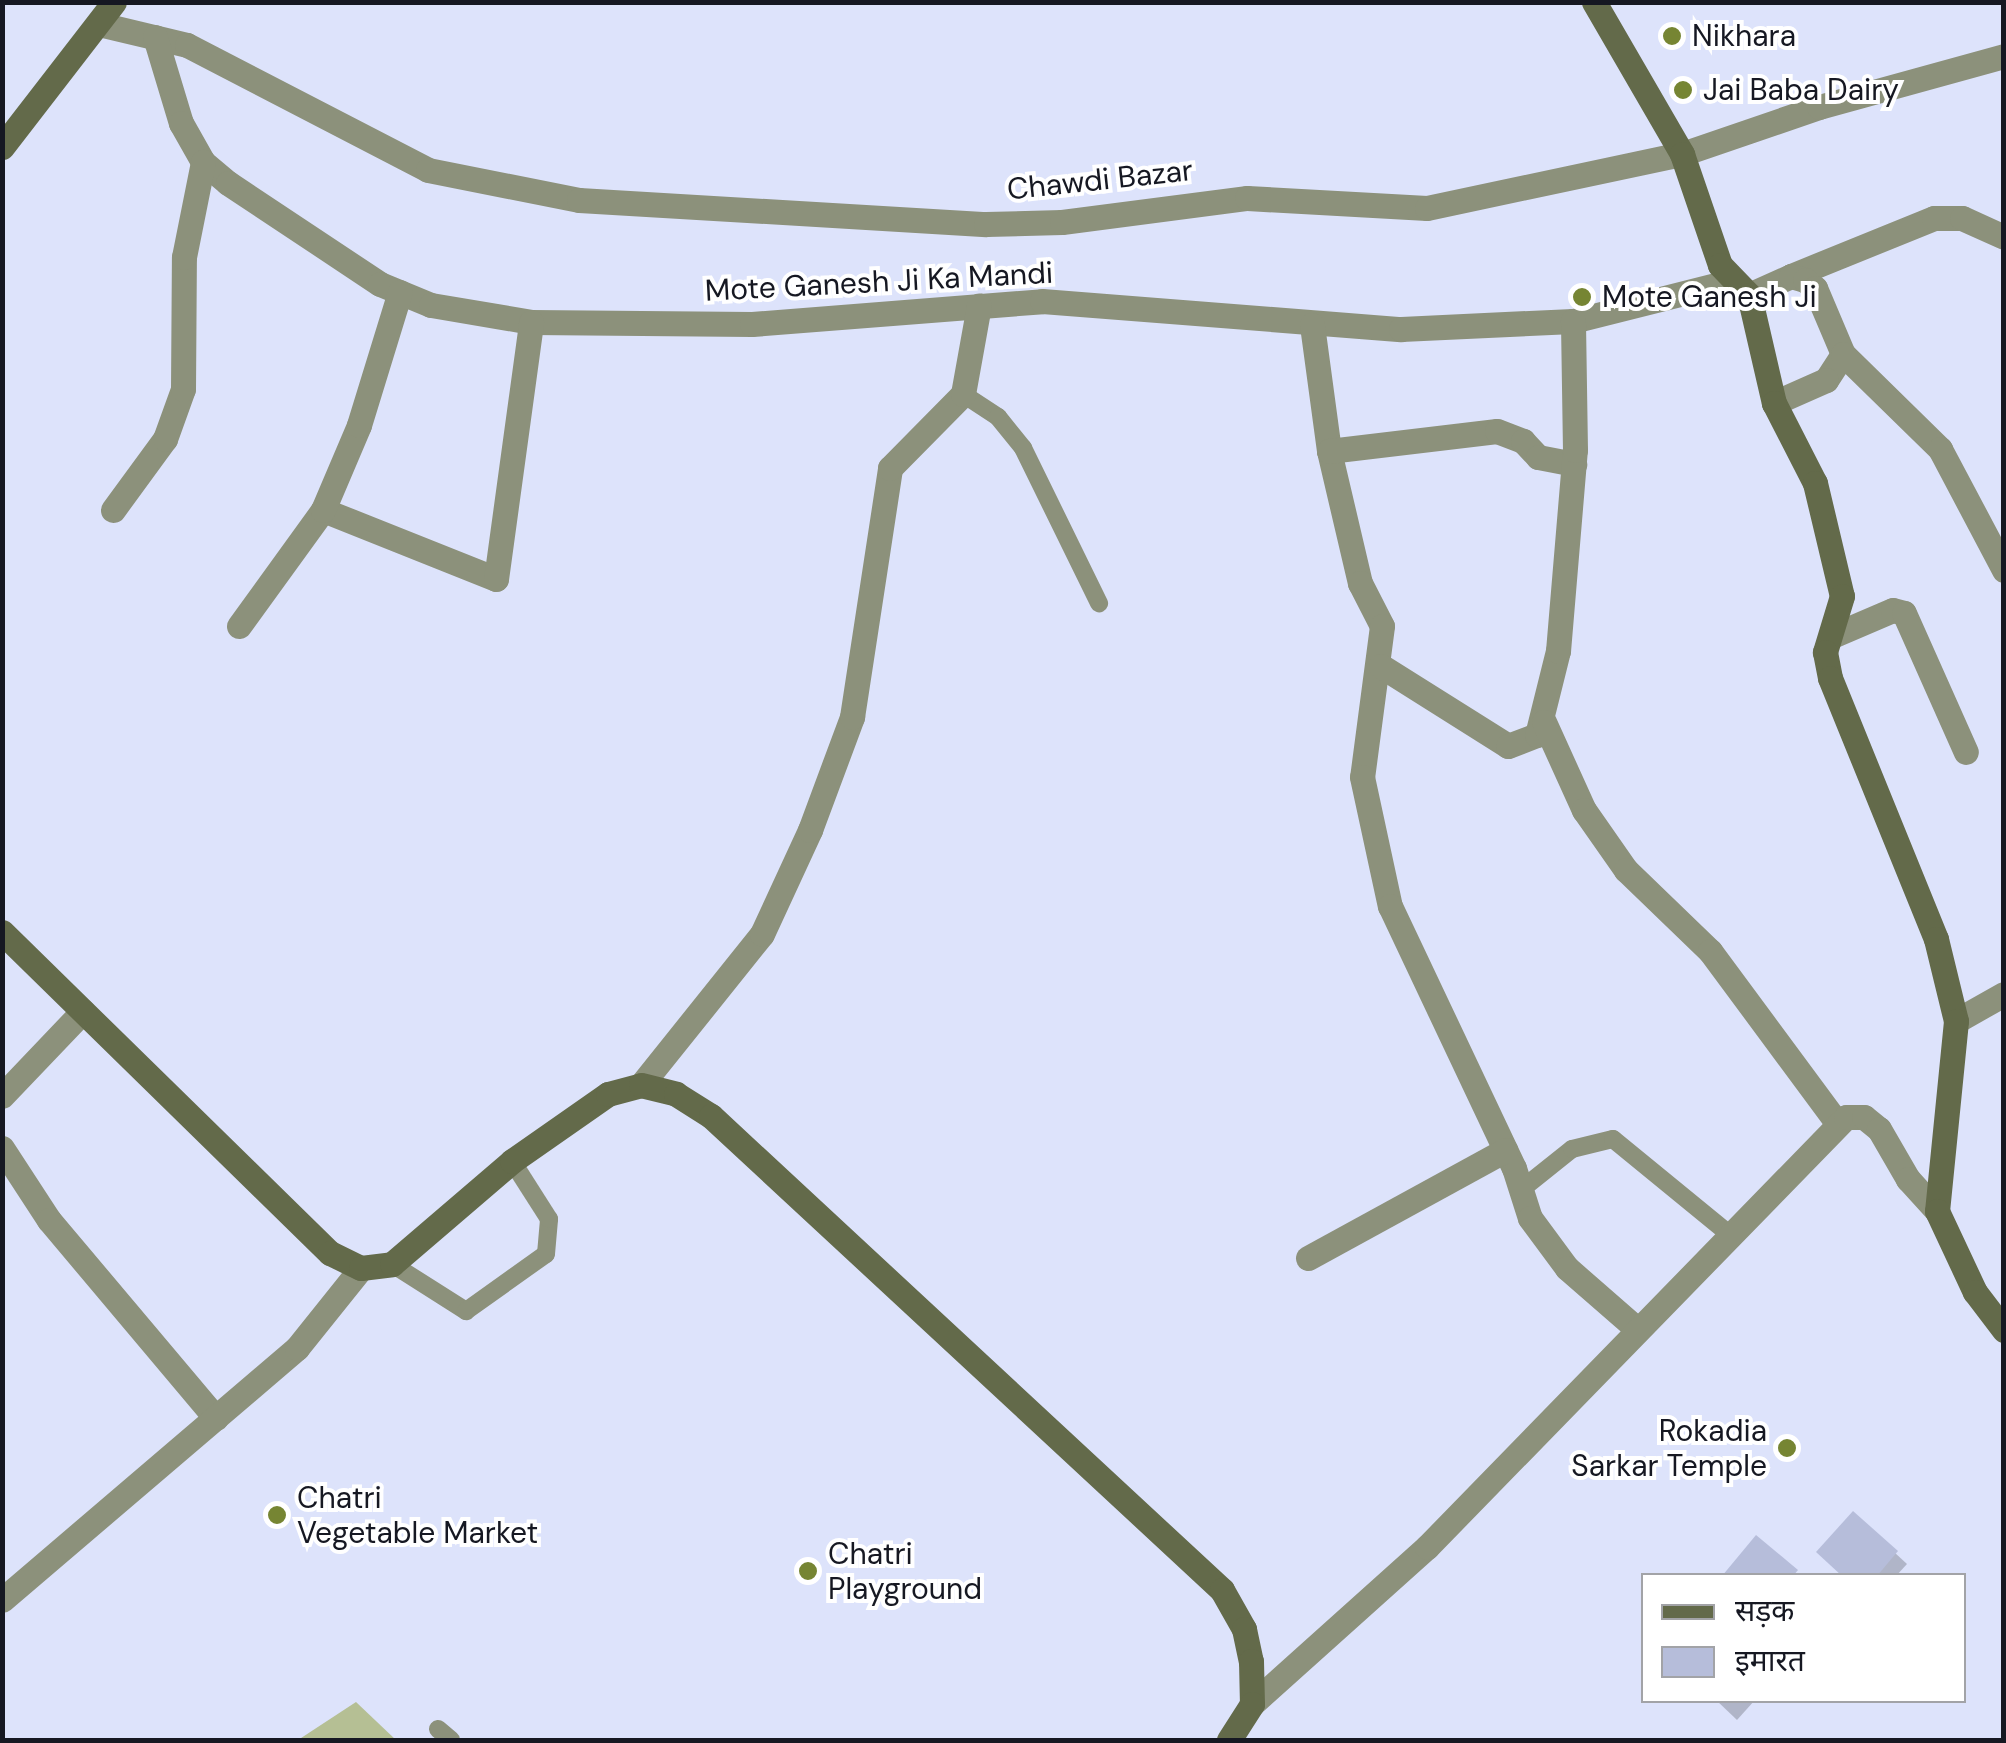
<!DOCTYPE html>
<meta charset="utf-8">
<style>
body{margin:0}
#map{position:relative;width:2006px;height:1743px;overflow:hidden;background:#dde3fb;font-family:"DM Sans","Noto Sans Devanagari",sans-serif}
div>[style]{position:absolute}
.green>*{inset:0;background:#b5bf94}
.shadow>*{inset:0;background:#0003}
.building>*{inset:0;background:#b6bdda}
.lane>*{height:18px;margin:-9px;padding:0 9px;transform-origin:9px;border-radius:9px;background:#8c917b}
.street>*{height:25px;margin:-12.5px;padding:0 12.5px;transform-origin:12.5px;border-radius:12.5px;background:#8c917b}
.secondary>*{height:25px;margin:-12.5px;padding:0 12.5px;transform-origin:12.5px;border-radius:12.5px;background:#636a4a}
.dots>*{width:28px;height:28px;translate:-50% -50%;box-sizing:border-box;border:5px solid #fff;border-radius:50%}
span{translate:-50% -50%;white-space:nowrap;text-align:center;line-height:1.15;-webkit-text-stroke:8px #fff;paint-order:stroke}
.poi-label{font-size:30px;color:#161822}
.left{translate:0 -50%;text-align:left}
.right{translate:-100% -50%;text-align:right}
.street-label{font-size:30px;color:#161822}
.frame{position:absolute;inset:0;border:5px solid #161822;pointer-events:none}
.legend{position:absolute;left:1641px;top:1573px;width:325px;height:130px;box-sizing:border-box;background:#fff;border:2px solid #a2a3a7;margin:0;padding:12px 18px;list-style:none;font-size:30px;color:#161822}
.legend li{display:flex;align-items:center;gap:20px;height:50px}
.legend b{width:50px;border:2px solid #a2a3a7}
</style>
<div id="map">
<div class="green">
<i style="clip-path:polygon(356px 1702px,396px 1740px,298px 1740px)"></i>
</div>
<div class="shadow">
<i style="clip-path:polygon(1853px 1514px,1907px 1564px,1896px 1576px,1844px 1576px)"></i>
<i style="clip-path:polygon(1716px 1700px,1755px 1700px,1737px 1720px)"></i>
</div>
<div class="building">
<i style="clip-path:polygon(1853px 1511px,1898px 1551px,1877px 1576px,1842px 1576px,1816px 1552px)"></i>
<i style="clip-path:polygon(1756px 1535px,1798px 1570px,1793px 1576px,1722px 1576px)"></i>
</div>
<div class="lane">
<i style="left:963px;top:394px;width:42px;rotate:33.3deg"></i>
<i style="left:998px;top:417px;width:40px;rotate:51deg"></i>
<i style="left:1023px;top:448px;width:173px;rotate:63.9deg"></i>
<i style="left:1522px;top:1189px;width:64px;rotate:-38.7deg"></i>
<i style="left:1572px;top:1149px;width:42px;rotate:-13.7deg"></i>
<i style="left:1613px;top:1139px;width:150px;rotate:39.3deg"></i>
<i style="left:392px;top:1264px;width:88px;rotate:32.4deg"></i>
<i style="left:466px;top:1311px;width:98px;rotate:-35.5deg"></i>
<i style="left:546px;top:1254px;width:35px;rotate:-85deg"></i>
<i style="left:549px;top:1219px;width:69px;rotate:-122.5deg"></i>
<i style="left:438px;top:1729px;width:17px;rotate:40deg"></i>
</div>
<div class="street">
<i style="left:99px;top:24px;width:90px;rotate:13.4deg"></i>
<i style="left:187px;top:45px;width:271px;rotate:27.4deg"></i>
<i style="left:428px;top:170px;width:154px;rotate:11.2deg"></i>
<i style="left:579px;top:200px;width:408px;rotate:3.4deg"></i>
<i style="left:986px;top:224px;width:76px;rotate:-1.5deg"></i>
<i style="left:1062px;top:222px;width:187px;rotate:-7.4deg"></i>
<i style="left:1247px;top:198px;width:180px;rotate:3.2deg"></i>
<i style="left:1427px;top:208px;width:261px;rotate:-12deg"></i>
<i style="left:1682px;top:154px;width:145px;rotate:-18.9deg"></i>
<i style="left:1819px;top:107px;width:192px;rotate:-15.4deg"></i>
<i style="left:155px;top:37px;width:90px;rotate:73.2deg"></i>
<i style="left:181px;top:123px;width:45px;rotate:60.6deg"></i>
<i style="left:203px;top:162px;width:33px;rotate:40deg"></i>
<i style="left:228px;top:183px;width:182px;rotate:33.6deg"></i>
<i style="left:380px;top:284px;width:55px;rotate:22.4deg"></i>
<i style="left:431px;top:305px;width:101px;rotate:9.6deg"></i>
<i style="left:531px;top:322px;width:221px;rotate:0.5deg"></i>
<i style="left:752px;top:324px;width:291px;rotate:-4.5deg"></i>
<i style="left:1042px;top:301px;width:360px;rotate:4.5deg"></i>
<i style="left:1401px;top:329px;width:172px;rotate:-2.7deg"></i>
<i style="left:1573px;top:321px;width:163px;rotate:-14.2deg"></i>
<i style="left:1791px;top:276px;width:154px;rotate:-22.1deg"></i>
<i style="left:1934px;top:218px;width:28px"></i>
<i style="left:1962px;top:218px;width:46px;rotate:24.3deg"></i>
<i style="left:1749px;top:295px;width:46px;rotate:-24.3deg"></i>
<i style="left:1791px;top:276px;width:15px;rotate:16deg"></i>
<i style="left:1805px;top:280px;width:13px;rotate:39deg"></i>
<i style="left:1815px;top:288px;width:72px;rotate:67deg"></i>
<i style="left:1843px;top:354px;width:31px;rotate:123deg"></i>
<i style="left:1826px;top:380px;width:57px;rotate:156.1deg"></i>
<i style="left:1312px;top:325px;width:127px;rotate:82.3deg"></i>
<i style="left:1329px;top:451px;width:136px;rotate:76.8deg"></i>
<i style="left:1360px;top:583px;width:48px;rotate:62.9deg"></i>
<i style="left:1382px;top:626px;width:152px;rotate:97.5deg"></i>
<i style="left:1362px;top:777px;width:132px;rotate:77.8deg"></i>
<i style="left:1390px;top:906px;width:290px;rotate:64.7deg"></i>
<i style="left:1514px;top:1168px;width:52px;rotate:72.3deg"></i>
<i style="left:1530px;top:1218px;width:62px;rotate:53.5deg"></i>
<i style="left:1567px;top:1268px;width:93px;rotate:41.1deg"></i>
<i style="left:1843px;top:354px;width:136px;rotate:44.4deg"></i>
<i style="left:1940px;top:449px;width:137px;rotate:62.1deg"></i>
<i style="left:1329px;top:451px;width:169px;rotate:-6.8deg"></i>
<i style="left:1497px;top:431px;width:28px;rotate:21deg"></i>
<i style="left:1523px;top:441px;width:22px;rotate:47deg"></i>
<i style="left:1538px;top:457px;width:37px;rotate:11deg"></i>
<i style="left:113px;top:510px;width:88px;rotate:-53.8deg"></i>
<i style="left:165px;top:439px;width:53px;rotate:-70.2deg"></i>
<i style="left:183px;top:389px;width:132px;rotate:-89.6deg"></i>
<i style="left:184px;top:257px;width:97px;rotate:-78.7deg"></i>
<i style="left:323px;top:510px;width:186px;rotate:21.7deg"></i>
<i style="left:496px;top:579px;width:259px;rotate:-82.2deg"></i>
<i style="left:239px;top:626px;width:143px;rotate:-54.1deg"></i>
<i style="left:323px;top:510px;width:92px;rotate:-67deg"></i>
<i style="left:359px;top:425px;width:139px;rotate:-72.9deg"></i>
<i style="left:1832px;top:636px;width:66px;rotate:-23.1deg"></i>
<i style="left:1893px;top:610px;width:11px;rotate:15deg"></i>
<i style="left:1904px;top:613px;width:152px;rotate:66deg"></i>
<i style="left:1381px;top:666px;width:150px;rotate:32.2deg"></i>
<i style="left:1508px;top:746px;width:31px;rotate:-21deg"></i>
<i style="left:1537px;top:735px;width:87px;rotate:-76deg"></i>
<i style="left:1558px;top:651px;width:202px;rotate:-85.2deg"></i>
<i style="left:1575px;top:450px;width:129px;rotate:-90.9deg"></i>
<i style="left:1544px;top:722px;width:97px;rotate:65.6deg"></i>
<i style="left:1584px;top:810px;width:73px;rotate:55deg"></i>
<i style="left:1626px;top:870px;width:117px;rotate:44deg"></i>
<i style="left:1710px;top:951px;width:215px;rotate:53.5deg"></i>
<i style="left:1956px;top:1021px;width:55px;rotate:-29.4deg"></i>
<i style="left:641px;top:1085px;width:193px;rotate:-51.3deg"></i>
<i style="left:762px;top:934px;width:115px;rotate:-65.2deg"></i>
<i style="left:810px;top:830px;width:121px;rotate:-69.6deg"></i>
<i style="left:852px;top:717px;width:252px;rotate:-81.3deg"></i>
<i style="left:890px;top:468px;width:104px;rotate:-45.4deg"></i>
<i style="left:963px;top:394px;width:90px;rotate:-79.8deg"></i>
<i style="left:2px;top:1096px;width:117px;rotate:-46.4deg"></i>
<i style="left:2px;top:1148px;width:86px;rotate:56.9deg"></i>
<i style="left:49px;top:1220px;width:259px;rotate:49.9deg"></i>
<i style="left:1308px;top:1258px;width:225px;rotate:-28.7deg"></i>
<i style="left:2px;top:1600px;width:388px;rotate:-40.5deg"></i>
<i style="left:297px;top:1348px;width:102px;rotate:-51.3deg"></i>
<i style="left:1252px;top:1704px;width:235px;rotate:-41.9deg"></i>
<i style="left:1427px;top:1547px;width:600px;rotate:-45.74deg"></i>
<i style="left:1846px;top:1117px;width:18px"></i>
<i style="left:1864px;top:1117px;width:19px;rotate:39deg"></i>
<i style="left:1879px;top:1129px;width:58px;rotate:59.9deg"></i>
<i style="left:1908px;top:1179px;width:43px;rotate:47.8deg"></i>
</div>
<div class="secondary">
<i style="left:1594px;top:2px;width:176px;rotate:59.9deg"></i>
<i style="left:1682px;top:154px;width:117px;rotate:71.1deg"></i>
<i style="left:1720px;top:265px;width:42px;rotate:46deg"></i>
<i style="left:1749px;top:295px;width:111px;rotate:77deg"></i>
<i style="left:1774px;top:403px;width:90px;rotate:62.9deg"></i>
<i style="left:1815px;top:483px;width:116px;rotate:76.6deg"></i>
<i style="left:1842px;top:596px;width:59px;rotate:106.9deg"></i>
<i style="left:1825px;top:652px;width:26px;rotate:79deg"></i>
<i style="left:1830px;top:678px;width:282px;rotate:67.9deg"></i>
<i style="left:1936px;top:939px;width:84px;rotate:76.3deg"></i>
<i style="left:1956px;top:1021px;width:191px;rotate:95.7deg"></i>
<i style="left:1937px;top:1211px;width:89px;rotate:64.9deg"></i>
<i style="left:1975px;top:1292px;width:48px;rotate:52.7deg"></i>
<i style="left:2px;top:147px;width:183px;rotate:-52.3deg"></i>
<i style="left:2px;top:932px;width:459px;rotate:44.4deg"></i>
<i style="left:330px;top:1253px;width:34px;rotate:26deg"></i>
<i style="left:361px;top:1268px;width:31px;rotate:-7deg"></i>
<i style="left:392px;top:1264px;width:158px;rotate:-40.6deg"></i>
<i style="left:512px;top:1161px;width:117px;rotate:-34.9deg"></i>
<i style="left:608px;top:1094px;width:34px;rotate:-15deg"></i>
<i style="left:641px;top:1085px;width:36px;rotate:14deg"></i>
<i style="left:676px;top:1094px;width:41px;rotate:32.2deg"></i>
<i style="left:711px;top:1116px;width:697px;rotate:42.85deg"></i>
<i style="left:1222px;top:1590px;width:45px;rotate:60.6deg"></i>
<i style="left:1244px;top:1629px;width:33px;rotate:78deg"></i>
<i style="left:1251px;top:1661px;width:43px;rotate:88.7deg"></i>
<i style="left:1252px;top:1704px;width:43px;rotate:122.6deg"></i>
</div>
<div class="dots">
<i style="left:1672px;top:36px;background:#768533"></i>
<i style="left:1683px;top:90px;background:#768533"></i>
<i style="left:1582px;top:297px;background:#768533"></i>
<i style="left:1787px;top:1448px;background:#768533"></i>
<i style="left:277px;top:1515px;background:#768533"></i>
<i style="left:808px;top:1571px;background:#768533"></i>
</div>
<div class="poi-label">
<span class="left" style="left:1692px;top:36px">Nikhara</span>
<span class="left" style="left:1703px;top:90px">Jai Baba Dairy</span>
<span class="left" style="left:1602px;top:297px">Mote Ganesh Ji</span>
<span class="right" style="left:1767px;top:1448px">Rokadia<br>Sarkar Temple</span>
<span class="left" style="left:297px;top:1515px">Chatri<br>Vegetable Market</span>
<span class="left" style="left:828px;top:1571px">Chatri<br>Playground</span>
</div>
<div class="street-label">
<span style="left:1100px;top:180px;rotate:-6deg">Chawdi Bazar</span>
<span style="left:879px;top:282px;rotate:-3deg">Mote Ganesh Ji Ka Mandi</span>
</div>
<div class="frame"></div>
<ul class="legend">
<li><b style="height:12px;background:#636a4a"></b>सड़क</li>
<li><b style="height:28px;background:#b6bdda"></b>इमारत</li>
</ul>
</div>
